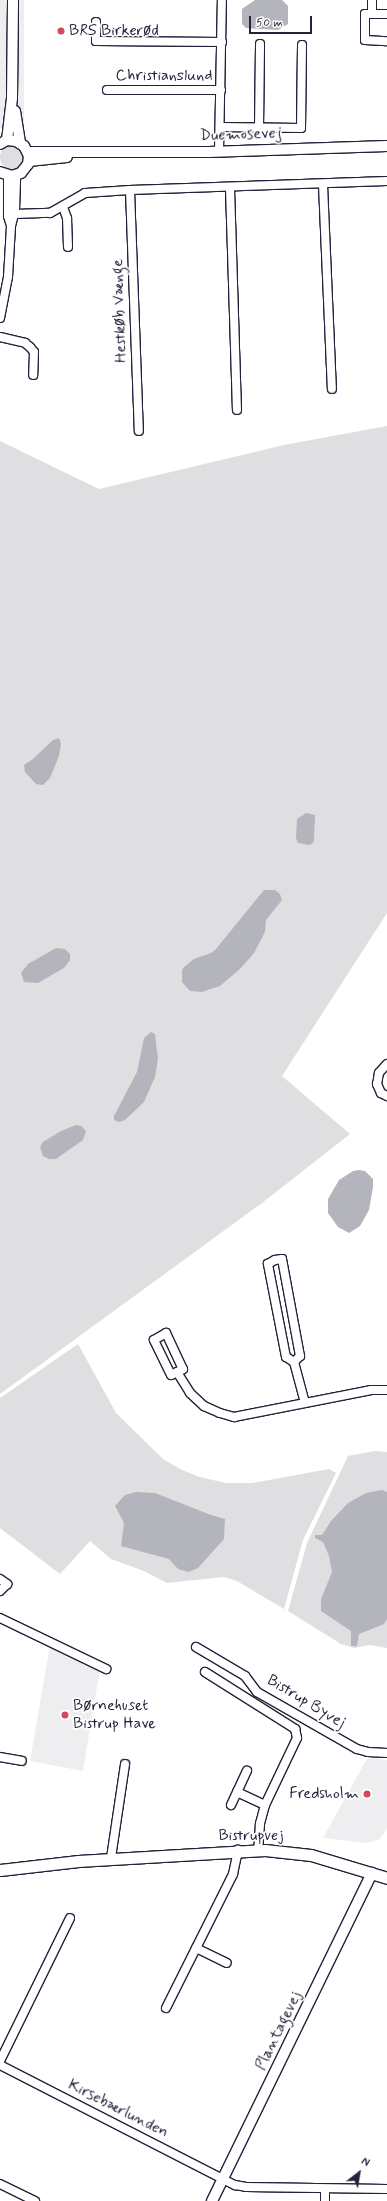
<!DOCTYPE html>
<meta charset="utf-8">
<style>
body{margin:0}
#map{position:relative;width:387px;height:2201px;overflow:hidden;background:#fff;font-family:Mynerve,sans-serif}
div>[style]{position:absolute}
.built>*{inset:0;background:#eeeef1;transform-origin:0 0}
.green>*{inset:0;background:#dfdfe2}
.round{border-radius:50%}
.water>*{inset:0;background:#b4b4bc}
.roads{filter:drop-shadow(1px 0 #22223b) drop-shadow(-1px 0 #22223b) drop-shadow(0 1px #22223b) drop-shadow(0 -1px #22223b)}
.minor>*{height:8px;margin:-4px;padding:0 4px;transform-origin:4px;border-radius:4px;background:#fff}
.tertiary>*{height:10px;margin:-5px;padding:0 5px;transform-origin:5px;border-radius:5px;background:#fff}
.secondary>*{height:11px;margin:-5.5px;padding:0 5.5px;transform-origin:5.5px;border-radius:5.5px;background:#fff}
.dots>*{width:11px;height:11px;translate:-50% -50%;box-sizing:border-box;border:2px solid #fff;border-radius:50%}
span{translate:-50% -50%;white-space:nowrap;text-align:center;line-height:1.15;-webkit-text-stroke:3.5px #fff;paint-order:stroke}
.poi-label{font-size:16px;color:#22223b}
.left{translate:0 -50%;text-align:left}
.right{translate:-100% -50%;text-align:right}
.street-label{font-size:16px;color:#22223b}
.north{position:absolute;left:339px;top:2153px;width:40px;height:40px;-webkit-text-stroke:3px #fff;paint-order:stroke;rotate:31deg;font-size:11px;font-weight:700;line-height:16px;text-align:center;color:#22223b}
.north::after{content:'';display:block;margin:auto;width:14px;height:18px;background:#22223b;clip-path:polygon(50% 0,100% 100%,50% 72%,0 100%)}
.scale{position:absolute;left:249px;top:16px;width:63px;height:18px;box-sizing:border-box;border:2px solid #22223b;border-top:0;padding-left:5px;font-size:12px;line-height:14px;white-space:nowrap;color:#22223b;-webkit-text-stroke:3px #fff;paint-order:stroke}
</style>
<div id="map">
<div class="built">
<i style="left:0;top:0;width:24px;height:128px"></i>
<i style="clip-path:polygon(50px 1645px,100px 1669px,83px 1771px,30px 1761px)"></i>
<i style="clip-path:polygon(371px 1758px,387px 1760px,387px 1828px,380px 1839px,366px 1843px,323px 1838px,367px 1759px)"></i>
</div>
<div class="green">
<i class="round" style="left:0;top:145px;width:24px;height:24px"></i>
<i style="clip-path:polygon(387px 426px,387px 913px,282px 1076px,350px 1134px,262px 1203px,0 1394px,0 441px,99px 489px,284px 445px)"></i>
<i style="clip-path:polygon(78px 1344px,116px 1413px,163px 1459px,182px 1470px,200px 1477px,226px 1483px,252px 1483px,329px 1469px,336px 1473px,303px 1540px,284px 1609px,237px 1581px,224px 1577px,167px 1583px,144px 1571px,111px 1559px,90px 1541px,60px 1574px,0 1528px,0 1398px)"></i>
<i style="clip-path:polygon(375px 1451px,387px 1452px,387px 1648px,370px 1645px,354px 1648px,341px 1644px,288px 1611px,307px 1543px,348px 1456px)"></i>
</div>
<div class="water">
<i style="clip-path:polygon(255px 0,282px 0,288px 6px,288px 24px,278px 30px,246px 28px,242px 24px,242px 9px)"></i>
<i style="clip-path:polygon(59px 738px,61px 744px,59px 756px,50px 778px,43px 785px,36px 784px,25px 772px,24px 765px,33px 759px,53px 740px)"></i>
<i style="clip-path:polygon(306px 813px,315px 815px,315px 817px,314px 840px,313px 843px,309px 845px,298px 843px,296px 838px,297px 819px)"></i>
<i style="clip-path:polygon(264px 890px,275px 890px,280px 894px,282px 900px,266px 920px,265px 932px,254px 953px,240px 969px,220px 986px,202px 992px,190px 991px,182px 982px,182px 970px,184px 967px,194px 959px,211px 953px,216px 949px)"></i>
<i style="clip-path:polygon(56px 948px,65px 949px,70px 954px,70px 960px,64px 968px,38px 983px,24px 982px,21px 973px,28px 964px)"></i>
<i style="clip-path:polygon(151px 1032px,155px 1034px,158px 1059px,155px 1077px,144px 1102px,125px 1120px,119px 1122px,114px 1120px,114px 1116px,137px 1072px,144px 1038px)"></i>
<i style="clip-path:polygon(76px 1125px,81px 1126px,86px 1131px,83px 1140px,56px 1159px,49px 1159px,43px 1156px,40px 1147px,43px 1142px,61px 1131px)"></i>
<i style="clip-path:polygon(359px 1170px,365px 1171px,373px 1179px,373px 1187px,369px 1210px,360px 1226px,349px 1233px,338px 1227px,328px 1213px,328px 1199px,339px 1180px,353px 1171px)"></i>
<i style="clip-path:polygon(382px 1490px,387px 1492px,387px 1619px,384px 1624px,359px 1634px,357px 1646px,351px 1646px,351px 1631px,321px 1611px,321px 1599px,332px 1572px,329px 1556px,323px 1542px,315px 1538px,315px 1535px,322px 1535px,331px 1521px,348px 1503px,366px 1493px)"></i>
<i style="clip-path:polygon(136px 1492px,155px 1493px,211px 1515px,225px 1519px,224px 1539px,198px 1568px,189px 1572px,178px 1569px,169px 1559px,121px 1546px,124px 1523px,115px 1506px,125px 1495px)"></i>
</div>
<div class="roads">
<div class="minor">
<i style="left:372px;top:0;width:14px;rotate:90deg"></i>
<i style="left:387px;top:14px;width:22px;rotate:180deg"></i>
<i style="left:365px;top:14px;width:26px;rotate:90deg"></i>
<i style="left:365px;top:40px;width:22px;rotate:3deg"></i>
<i style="left:96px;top:22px;width:19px;rotate:90deg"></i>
<i style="left:96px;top:41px;width:126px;rotate:0.5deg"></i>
<i style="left:107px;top:90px;width:114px"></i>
<i style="left:220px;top:127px;width:81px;rotate:0.7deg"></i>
<i style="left:301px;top:128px;width:83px;rotate:-89.3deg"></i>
<i style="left:259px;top:128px;width:84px;rotate:-89.3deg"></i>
<i style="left:219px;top:151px;width:151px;rotate:-88.9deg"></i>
<i style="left:8px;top:176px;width:40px;rotate:90deg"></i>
<i style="left:8px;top:216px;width:10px;rotate:73deg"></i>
<i style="left:323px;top:185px;width:204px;rotate:87.5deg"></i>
<i style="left:230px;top:188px;width:222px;rotate:88.2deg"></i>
<i style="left:130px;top:190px;width:241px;rotate:87.9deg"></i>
<i style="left:63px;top:207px;width:12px;rotate:70deg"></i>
<i style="left:67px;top:218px;width:29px;rotate:88deg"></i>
<i style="left:15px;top:214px;width:35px;rotate:-2deg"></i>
<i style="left:50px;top:213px;width:40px;rotate:-29.7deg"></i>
<i style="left:85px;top:193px;width:45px;rotate:-3.8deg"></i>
<i style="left:130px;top:190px;width:257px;rotate:-2deg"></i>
<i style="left:0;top:318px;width:42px;rotate:-79deg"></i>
<i style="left:8px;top:277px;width:51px;rotate:-86.6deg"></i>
<i style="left:11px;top:226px;width:16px;rotate:-76deg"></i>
<i style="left:15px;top:210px;width:34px;rotate:-88deg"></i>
<i style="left:0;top:337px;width:26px;rotate:13deg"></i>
<i style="left:25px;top:343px;width:6px;rotate:39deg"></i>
<i style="left:30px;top:347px;width:6px;rotate:51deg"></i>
<i style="left:34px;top:352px;width:23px;rotate:92deg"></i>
<i style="left:387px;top:1064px;width:12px;rotate:132deg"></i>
<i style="left:379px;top:1073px;width:11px;rotate:100deg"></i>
<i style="left:377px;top:1084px;width:10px;rotate:66deg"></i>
<i style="left:381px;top:1093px;width:7px;rotate:27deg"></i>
<i style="left:166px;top:1333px;width:40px;rotate:65deg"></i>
<i style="left:183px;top:1369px;width:13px;rotate:153deg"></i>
<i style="left:171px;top:1375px;width:39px;rotate:-116deg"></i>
<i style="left:154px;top:1340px;width:14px;rotate:-30deg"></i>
<i style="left:294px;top:1362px;width:9px;rotate:-148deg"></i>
<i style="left:286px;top:1357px;width:95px;rotate:-101deg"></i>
<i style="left:268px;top:1264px;width:8px;rotate:-30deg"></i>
<i style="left:275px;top:1260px;width:7px;rotate:-8deg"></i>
<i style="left:282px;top:1259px;width:99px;rotate:79.5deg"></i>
<i style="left:300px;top:1356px;width:8px;rotate:135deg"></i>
<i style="left:294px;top:1362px;width:42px;rotate:75deg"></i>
<i style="left:177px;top:1372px;width:25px;rotate:58deg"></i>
<i style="left:190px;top:1393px;width:19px;rotate:43deg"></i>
<i style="left:204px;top:1406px;width:17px;rotate:24deg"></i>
<i style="left:220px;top:1413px;width:15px;rotate:16deg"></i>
<i style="left:234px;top:1417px;width:140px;rotate:-11.1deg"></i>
<i style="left:371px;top:1390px;width:16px"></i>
<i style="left:0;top:1579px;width:9px;rotate:36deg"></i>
<i style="left:7px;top:1584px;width:10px;rotate:135deg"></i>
<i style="left:0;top:1618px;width:118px;rotate:25.7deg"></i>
<i style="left:196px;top:1647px;width:57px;rotate:30.6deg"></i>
<i style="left:245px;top:1676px;width:20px;rotate:53deg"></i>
<i style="left:257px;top:1692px;width:115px;rotate:29.7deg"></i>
<i style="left:357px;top:1749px;width:11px;rotate:15deg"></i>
<i style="left:368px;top:1752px;width:19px;rotate:3deg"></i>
<i style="left:205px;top:1672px;width:107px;rotate:32.3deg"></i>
<i style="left:295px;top:1729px;width:9px;rotate:77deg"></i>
<i style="left:297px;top:1738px;width:74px;rotate:115.5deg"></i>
<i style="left:265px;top:1805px;width:20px;rotate:105deg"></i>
<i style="left:260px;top:1824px;width:26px;rotate:94deg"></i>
<i style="left:0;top:1757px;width:22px;rotate:10deg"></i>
<i style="left:237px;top:1792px;width:31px;rotate:25deg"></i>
<i style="left:231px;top:1805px;width:38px;rotate:-65deg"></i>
<i style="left:111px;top:1858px;width:95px;rotate:-81.5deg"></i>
<i style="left:196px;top:1948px;width:34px;rotate:26deg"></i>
<i style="left:166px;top:2008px;width:150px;rotate:-63.4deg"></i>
<i style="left:233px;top:1874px;width:25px;rotate:-78deg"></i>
<i style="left:0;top:2061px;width:159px;rotate:-63.9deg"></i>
<i style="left:0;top:2065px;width:264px;rotate:27.1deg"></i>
<i style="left:235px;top:2185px;width:11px;rotate:10deg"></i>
<i style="left:246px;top:2187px;width:141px;rotate:0.8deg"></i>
<i style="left:0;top:2184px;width:39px;rotate:26deg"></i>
<i style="left:325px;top:2201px;width:12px;rotate:-90deg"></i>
</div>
<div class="tertiary">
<i style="left:15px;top:111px;width:32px;rotate:81deg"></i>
<i style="left:7px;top:140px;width:42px;rotate:-83.2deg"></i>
<i style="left:12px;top:98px;width:98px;rotate:-89.4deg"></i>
<i style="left:0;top:144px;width:8px;rotate:-30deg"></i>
<i style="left:7px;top:140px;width:9px;rotate:6deg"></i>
<i style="left:16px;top:141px;width:9px;rotate:32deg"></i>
<i style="left:24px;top:146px;width:11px;rotate:63deg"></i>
<i style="left:29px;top:156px;width:8px;rotate:97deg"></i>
<i style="left:28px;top:164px;width:11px;rotate:128deg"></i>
<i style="left:21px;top:173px;width:9px;rotate:162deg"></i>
<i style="left:12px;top:176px;width:13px;rotate:-162deg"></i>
<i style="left:28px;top:152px;width:181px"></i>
<i style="left:209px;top:152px;width:178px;rotate:-1.9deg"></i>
<i style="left:29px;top:161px;width:38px;rotate:-6deg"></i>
<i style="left:212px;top:2201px;width:365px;rotate:-64deg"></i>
</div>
<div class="secondary">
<i style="left:0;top:1870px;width:79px;rotate:-6.6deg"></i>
<i style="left:78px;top:1861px;width:187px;rotate:-3.4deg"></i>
<i style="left:265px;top:1850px;width:46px;rotate:6.2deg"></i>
<i style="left:311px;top:1855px;width:79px;rotate:16.8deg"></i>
</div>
</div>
<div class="dots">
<i style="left:61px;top:31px;background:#d1495b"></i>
<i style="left:65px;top:1715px;background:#d1495b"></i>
<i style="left:367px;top:1794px;background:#d1495b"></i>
</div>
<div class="poi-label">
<span class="left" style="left:69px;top:31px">BRS Birkerød</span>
<span class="left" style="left:73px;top:1715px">Børnehuset<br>Bistrup Have</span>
<span class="right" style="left:359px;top:1794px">Fredsholm</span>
</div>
<div class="street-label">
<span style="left:164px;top:76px">Christianslund</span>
<span style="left:241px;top:135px;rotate:-2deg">Duemosevej</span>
<span style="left:120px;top:311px;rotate:-92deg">Hestkøb Vænge</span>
<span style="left:306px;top:1702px;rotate:31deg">Bistrup Byvej</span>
<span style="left:251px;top:1836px">Bistrupvej</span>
<span style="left:279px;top:2031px;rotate:-64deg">Plantagevej</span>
<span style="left:118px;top:2109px;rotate:27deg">Kirsebærlunden</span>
</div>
<div class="north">N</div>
<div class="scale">50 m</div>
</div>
